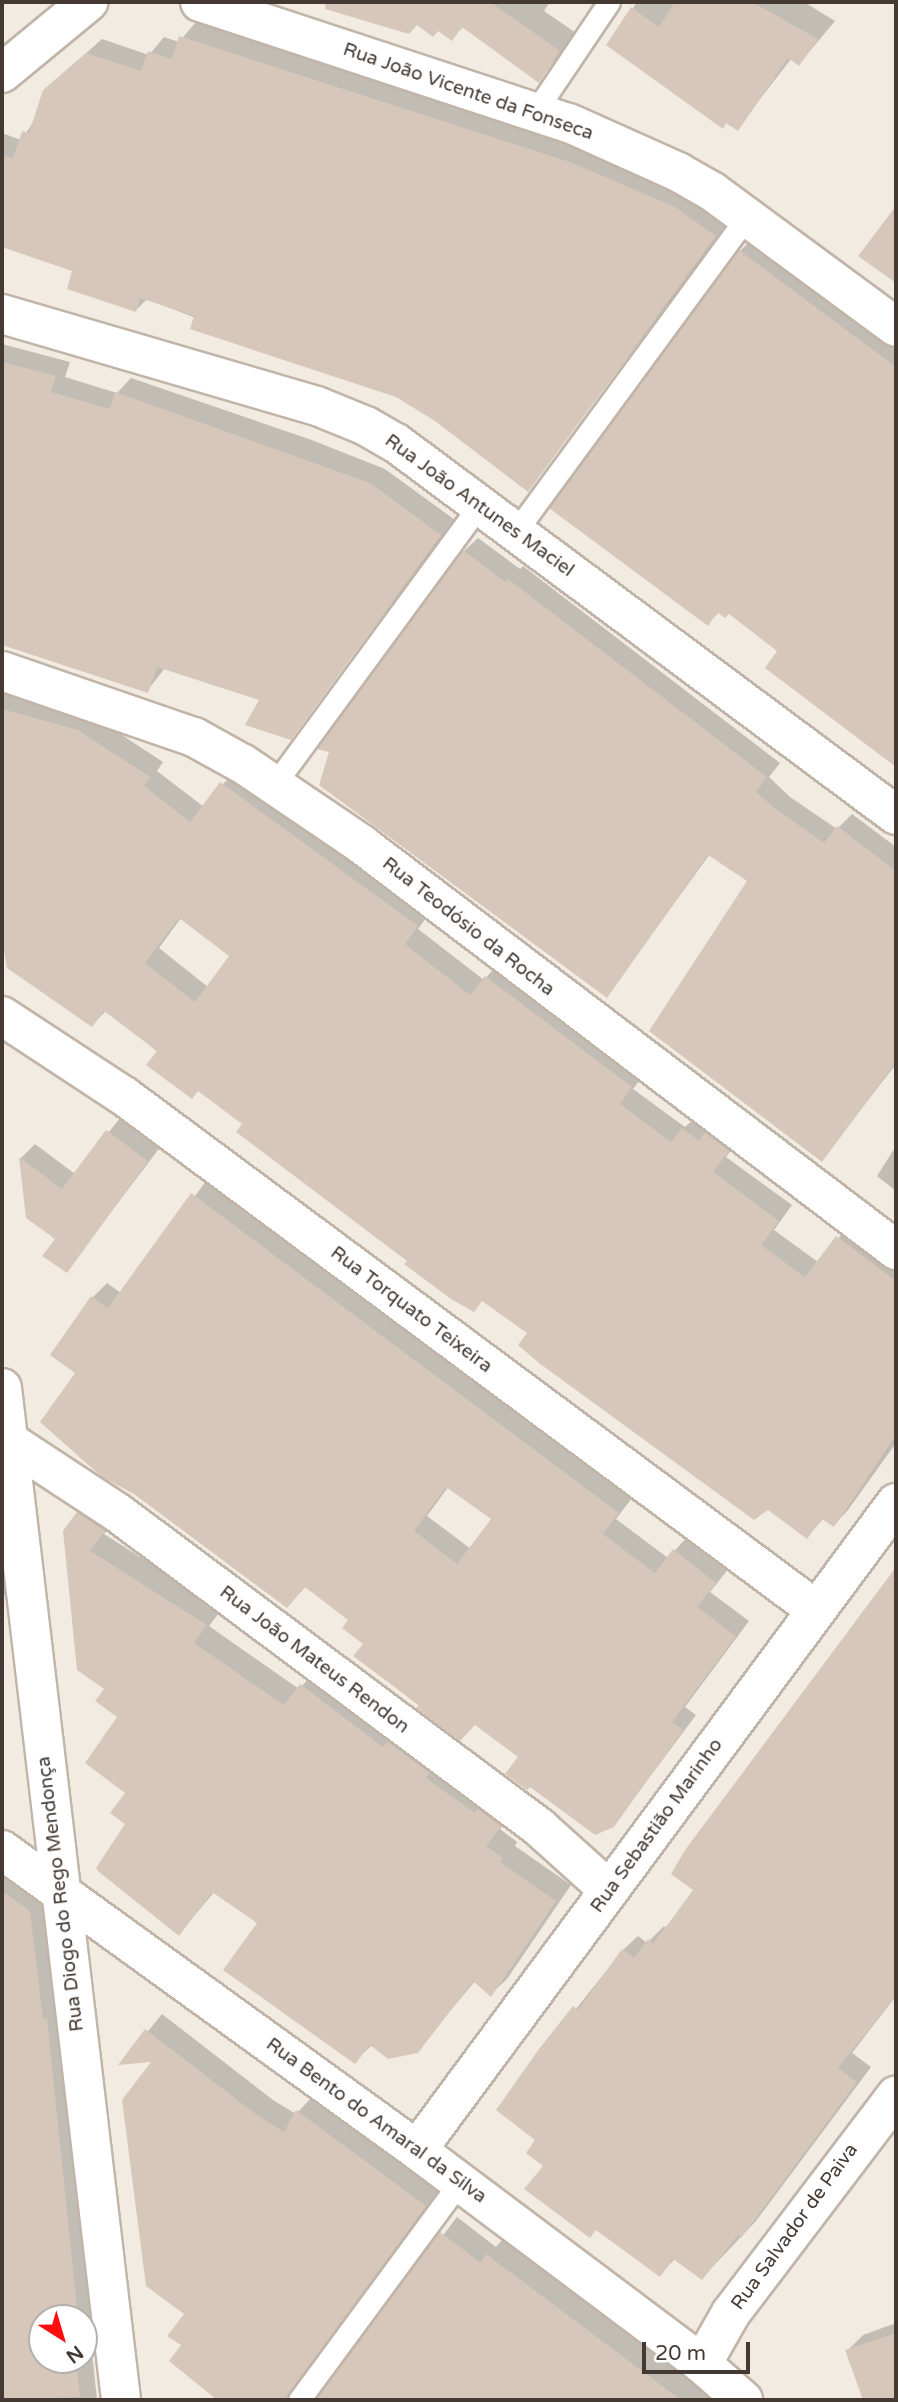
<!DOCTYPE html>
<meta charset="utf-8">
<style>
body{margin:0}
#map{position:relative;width:898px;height:2402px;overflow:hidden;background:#f2ebe2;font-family:"Varela Round",sans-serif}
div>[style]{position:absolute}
.shadow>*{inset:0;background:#0003}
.building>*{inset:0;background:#d7c7ba}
.roads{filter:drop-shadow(2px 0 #c1b4a8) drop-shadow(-2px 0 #c1b4a8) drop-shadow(0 2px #c1b4a8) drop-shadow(0 -2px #c1b4a8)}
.service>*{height:21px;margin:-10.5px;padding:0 10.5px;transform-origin:10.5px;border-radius:10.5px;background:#fff}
.minor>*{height:38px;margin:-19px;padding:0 19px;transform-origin:19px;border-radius:19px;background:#fff}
span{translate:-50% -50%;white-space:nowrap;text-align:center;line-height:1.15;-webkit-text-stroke:6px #fff;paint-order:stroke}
.street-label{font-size:19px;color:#443a33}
.frame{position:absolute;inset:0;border:4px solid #443a33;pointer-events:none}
.north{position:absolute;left:28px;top:2304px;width:70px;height:70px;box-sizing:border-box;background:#fff;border:2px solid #b4b0ad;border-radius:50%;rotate:143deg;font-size:19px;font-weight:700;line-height:28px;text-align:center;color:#443a33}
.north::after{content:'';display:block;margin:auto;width:24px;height:32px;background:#ff0d11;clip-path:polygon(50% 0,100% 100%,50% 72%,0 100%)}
.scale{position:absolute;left:642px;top:2342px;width:108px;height:32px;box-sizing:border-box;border:4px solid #443a33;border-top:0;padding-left:9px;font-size:21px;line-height:24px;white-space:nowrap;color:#443a33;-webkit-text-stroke:5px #fff;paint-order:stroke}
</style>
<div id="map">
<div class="shadow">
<i style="clip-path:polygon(318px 2px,550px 2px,544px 11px,576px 33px,539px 81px,464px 26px,451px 39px,439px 29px,418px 23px,409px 32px)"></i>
<i style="clip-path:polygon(637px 2px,804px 2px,835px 21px,799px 64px,791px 59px,737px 129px,727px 122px,723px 127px,608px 44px)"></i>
<i style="clip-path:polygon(196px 22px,586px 148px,690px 193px,730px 221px,528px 490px,436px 419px,396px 396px,147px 299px,136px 310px,74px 270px,2px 245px,2px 133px,21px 140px,35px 120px,44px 91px,102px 39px,149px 55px,164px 37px,179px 42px)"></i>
<i style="clip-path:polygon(754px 237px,896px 343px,896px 763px,767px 668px,779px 651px,729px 612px,719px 612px,708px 623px,740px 251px)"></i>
<i style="clip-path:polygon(2px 344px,70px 362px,65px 377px,117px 393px,131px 378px,309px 439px,385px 469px,455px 520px,290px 738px,262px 699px,165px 668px,147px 691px,2px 643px)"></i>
<i style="clip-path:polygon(478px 538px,520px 569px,523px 566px,780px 763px,769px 777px,790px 797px,837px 829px,852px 814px,896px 847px,896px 1064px,822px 1160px,750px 881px,710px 854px,607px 996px,464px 551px)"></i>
<i style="clip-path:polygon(evenodd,2px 692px,93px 716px,163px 762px,157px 771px,204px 807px,236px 769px,431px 911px,418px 929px,484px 980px,500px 962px,646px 1072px,633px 1089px,685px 1127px,698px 1115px,742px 1135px,726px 1157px,792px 1205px,774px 1230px,818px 1262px,851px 1223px,896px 1259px,896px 1443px,848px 1510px,834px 1525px,824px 1518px,807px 1537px,483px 1300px,410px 1260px,107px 1010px,92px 1025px,9px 967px,2px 915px,2px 692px,181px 918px,232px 956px,208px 987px,159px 948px,181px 918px)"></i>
<i style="clip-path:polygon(121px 1117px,161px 1146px,67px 1270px,57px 1238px,28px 1217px,21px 1158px,35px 1144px,75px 1174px)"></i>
<i style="clip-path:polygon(896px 1146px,896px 1191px,877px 1176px)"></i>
<i style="clip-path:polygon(evenodd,207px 1180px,632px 1498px,616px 1519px,668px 1558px,689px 1535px,729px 1568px,710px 1592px,749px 1621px,685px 1707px,696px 1715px,613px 1826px,475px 1723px,460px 1738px,356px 1656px,365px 1644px,350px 1620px,306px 1586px,301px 1592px,77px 1373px,93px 1297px,107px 1283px,121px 1293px,207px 1180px,449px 1486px,494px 1519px,471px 1549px,427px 1516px,449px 1486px)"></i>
<i style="clip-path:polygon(94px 1498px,120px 1514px,104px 1534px,222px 1609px,209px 1626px,299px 1689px,317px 1670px,515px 1809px,500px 1829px,517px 1842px,515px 1846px,571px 1885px,507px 1979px,491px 1994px,475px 1981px,417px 2051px,372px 2045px,354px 2062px,260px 1923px,215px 1891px,179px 1934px,127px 1824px,120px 1717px,106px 1689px,78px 1513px)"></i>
<i style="clip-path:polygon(2px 1521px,9px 1590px,2px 1598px)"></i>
<i style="clip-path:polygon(896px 1574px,896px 1996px,852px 2053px,871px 2067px,756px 2221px,702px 2278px,675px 2259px,659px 2275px,505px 2098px,623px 1950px,638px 1936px,647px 1943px,664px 1926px,667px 1929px,695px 1890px,687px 1851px)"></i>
<i style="clip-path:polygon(evenodd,2px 1865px,44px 1896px,96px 2327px,90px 2333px,97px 2400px,2px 2400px,2px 1865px,42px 2318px,84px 2318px,84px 2360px,42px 2360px,42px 2318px)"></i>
<i style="clip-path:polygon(162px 2014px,273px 2100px,296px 2114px,313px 2096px,441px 2189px,304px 2375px,302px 2388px,308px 2396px,322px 2393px,457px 2217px,496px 2247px,503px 2239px,717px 2400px,224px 2400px,172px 2360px,183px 2345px,186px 2313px,155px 2060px,122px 2063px)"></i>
<i style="clip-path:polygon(896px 2323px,896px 2400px,865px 2400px,847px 2351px,863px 2335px)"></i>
</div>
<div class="building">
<i style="clip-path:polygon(326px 2px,490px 2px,560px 51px,539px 83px,462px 27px,452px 41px,438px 31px,433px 37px,417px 25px,409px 34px,325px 9px)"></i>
<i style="clip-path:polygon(675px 2px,752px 2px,818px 39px,799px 66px,788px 58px,738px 131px,726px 123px,723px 129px,606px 45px,631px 7px,659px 27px)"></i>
<i style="clip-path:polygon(179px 36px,570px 162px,675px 207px,716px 236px,528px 492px,435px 421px,396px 397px,190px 329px,194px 316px,140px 298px,136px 312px,67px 289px,72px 271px,2px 247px,2px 155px,13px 158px,22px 131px,29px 133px,43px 90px,86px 53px,141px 71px,148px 51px,172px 59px)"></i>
<i style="clip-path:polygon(896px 206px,896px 283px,858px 256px)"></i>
<i style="clip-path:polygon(739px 250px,896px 367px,896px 767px,765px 668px,777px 651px,729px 614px,725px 618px,717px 612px,708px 626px,549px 508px)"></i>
<i style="clip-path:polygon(2px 362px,56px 376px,51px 392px,110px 409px,115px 392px,370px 483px,441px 535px,291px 740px,245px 725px,259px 700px,157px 667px,148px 693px,2px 645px)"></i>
<i style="clip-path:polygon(463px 550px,505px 582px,508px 579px,767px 777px,756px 792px,777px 810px,824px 843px,837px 826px,896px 871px,896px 1062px,822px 1162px,649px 1031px,747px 881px,708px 855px,607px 998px,319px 785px,329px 752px,317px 749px)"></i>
<i style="clip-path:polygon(evenodd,2px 709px,78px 730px,150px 777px,144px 786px,190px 822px,220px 782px,418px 926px,405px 944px,470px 995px,485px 976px,632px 1087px,620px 1104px,671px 1142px,682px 1128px,699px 1141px,705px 1132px,729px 1151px,713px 1172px,779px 1221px,761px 1245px,805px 1277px,836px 1236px,896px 1281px,896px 1435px,834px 1527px,822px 1519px,807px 1539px,768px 1510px,754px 1520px,539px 1363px,518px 1345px,527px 1333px,482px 1301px,474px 1312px,451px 1299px,404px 1264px,407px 1261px,236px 1132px,242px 1124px,198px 1091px,192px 1099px,146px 1065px,157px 1051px,104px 1011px,92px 1027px,7px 968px,2px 939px,2px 709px,179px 918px,229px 956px,195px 1002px,145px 963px,179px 918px)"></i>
<i style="clip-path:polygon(106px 1130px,148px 1161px,67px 1273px,42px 1256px,55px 1239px,26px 1218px,19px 1157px,62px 1189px)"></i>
<i style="clip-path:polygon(evenodd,191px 1193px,619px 1513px,603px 1534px,655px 1573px,673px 1549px,716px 1583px,697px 1607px,736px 1636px,672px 1722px,683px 1730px,614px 1827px,595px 1835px,530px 1787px,527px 1790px,505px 1774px,518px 1757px,475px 1725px,460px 1741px,416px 1708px,419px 1705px,353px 1656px,363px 1644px,342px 1628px,348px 1620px,305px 1587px,287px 1608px,134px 1494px,102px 1477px,40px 1422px,75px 1373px,50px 1355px,91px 1296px,108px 1308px,191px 1193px,446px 1487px,491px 1519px,457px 1564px,414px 1531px,446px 1487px)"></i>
<i style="clip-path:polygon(77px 1512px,105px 1531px,90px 1551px,207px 1625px,194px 1643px,284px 1705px,300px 1684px,383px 1747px,388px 1742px,430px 1773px,426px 1777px,430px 1781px,475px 1813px,478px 1809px,501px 1826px,486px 1846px,503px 1858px,500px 1862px,556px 1901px,491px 1997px,473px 1981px,418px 2053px,388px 2059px,370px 2045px,355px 2064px,223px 1970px,257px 1923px,212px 1892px,179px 1936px,99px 1872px,96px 1868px,125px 1824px,110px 1813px,125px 1793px,85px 1763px,117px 1717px,95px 1701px,104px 1689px,77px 1670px,63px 1531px)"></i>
<i style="clip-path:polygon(896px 1567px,896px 1996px,838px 2068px,857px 2082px,741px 2238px,738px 2235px,702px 2280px,673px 2259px,660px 2277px,596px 2230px,590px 2238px,524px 2189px,543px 2166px,526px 2153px,535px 2140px,496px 2110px,539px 2049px,573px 2006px,578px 2010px,622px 1949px,634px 1958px,648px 1939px,653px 1944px,677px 1912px,693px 1890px,671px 1874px,685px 1850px)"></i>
<i style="clip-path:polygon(2px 1891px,30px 1911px,43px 2019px,47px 2018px,78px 2318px,42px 2318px,42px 2360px,76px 2360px,80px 2397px,2px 2400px)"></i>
<i style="clip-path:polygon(145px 2029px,257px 2115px,284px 2132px,296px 2110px,426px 2206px,286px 2400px,217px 2400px,169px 2361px,181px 2345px,167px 2336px,184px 2314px,146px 2286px,122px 2100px,151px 2062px,118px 2065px)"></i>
<i style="clip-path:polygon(440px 2232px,481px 2263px,486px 2254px,681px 2400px,315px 2400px)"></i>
<i style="clip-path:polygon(896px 2333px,896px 2400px,863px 2400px,845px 2350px)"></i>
</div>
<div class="roads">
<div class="service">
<i style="left:535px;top:112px;width:133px;rotate:-56.1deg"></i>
<i style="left:516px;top:531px;width:390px;rotate:-53.7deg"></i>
<i style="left:274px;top:785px;width:348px;rotate:-53.7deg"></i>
<i style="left:299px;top:2400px;width:271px;rotate:-53.6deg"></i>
</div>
<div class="minor">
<i style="left:200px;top:2px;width:388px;rotate:18.2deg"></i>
<i style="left:569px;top:123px;width:120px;rotate:24.2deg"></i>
<i style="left:678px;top:172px;width:40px;rotate:29.7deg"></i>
<i style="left:713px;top:192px;width:227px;rotate:36.4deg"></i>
<i style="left:2px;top:73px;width:112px;rotate:-39.5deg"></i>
<i style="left:2px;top:314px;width:328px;rotate:16.3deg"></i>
<i style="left:317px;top:406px;width:53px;rotate:22.2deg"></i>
<i style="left:366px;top:426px;width:34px;rotate:30deg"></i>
<i style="left:396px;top:443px;width:623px;rotate:36.65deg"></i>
<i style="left:2px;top:671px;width:203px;rotate:19deg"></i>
<i style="left:194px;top:737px;width:56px;rotate:28.9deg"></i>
<i style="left:243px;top:764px;width:143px;rotate:34.1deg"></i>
<i style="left:361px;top:844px;width:672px;rotate:37.19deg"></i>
<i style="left:2px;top:1016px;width:146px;rotate:33.3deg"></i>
<i style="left:124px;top:1096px;width:862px;rotate:36.6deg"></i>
<i style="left:2px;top:1388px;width:1019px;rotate:83.29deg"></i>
<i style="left:10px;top:1442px;width:129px;rotate:33.3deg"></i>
<i style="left:118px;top:1513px;width:525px;rotate:36.72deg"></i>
<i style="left:539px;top:1827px;width:94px;rotate:42deg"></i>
<i style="left:2px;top:1850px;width:512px;rotate:35.86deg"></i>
<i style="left:417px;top:2150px;width:356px;rotate:36.9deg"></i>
<i style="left:702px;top:2364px;width:55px;rotate:41.3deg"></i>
<i style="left:417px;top:2150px;width:805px;rotate:-53.49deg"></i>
<i style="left:702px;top:2364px;width:59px;rotate:-60.4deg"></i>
<i style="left:731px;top:2313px;width:273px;rotate:-52.8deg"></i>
</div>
</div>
<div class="street-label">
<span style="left:468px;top:92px;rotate:19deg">Rua João Vicente da Fonseca</span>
<span style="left:479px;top:506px;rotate:36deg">Rua João Antunes Maciel</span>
<span style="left:468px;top:927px;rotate:38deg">Rua Teodósio da Rocha</span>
<span style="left:411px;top:1310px;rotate:37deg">Rua Torquato Teixeira</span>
<span style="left:314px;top:1660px;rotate:37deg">Rua João Mateus Rendon</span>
<span style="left:657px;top:1826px;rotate:-54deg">Rua Sebastião Marinho</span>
<span style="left:61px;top:1894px;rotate:-97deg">Rua Diogo do Rego Mendonça</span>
<span style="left:376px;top:2121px;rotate:36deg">Rua Bento do Amaral da Silva</span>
<span style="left:795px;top:2227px;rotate:-54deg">Rua Salvador de Paiva</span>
</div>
<div class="frame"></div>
<div class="north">N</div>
<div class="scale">20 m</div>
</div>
